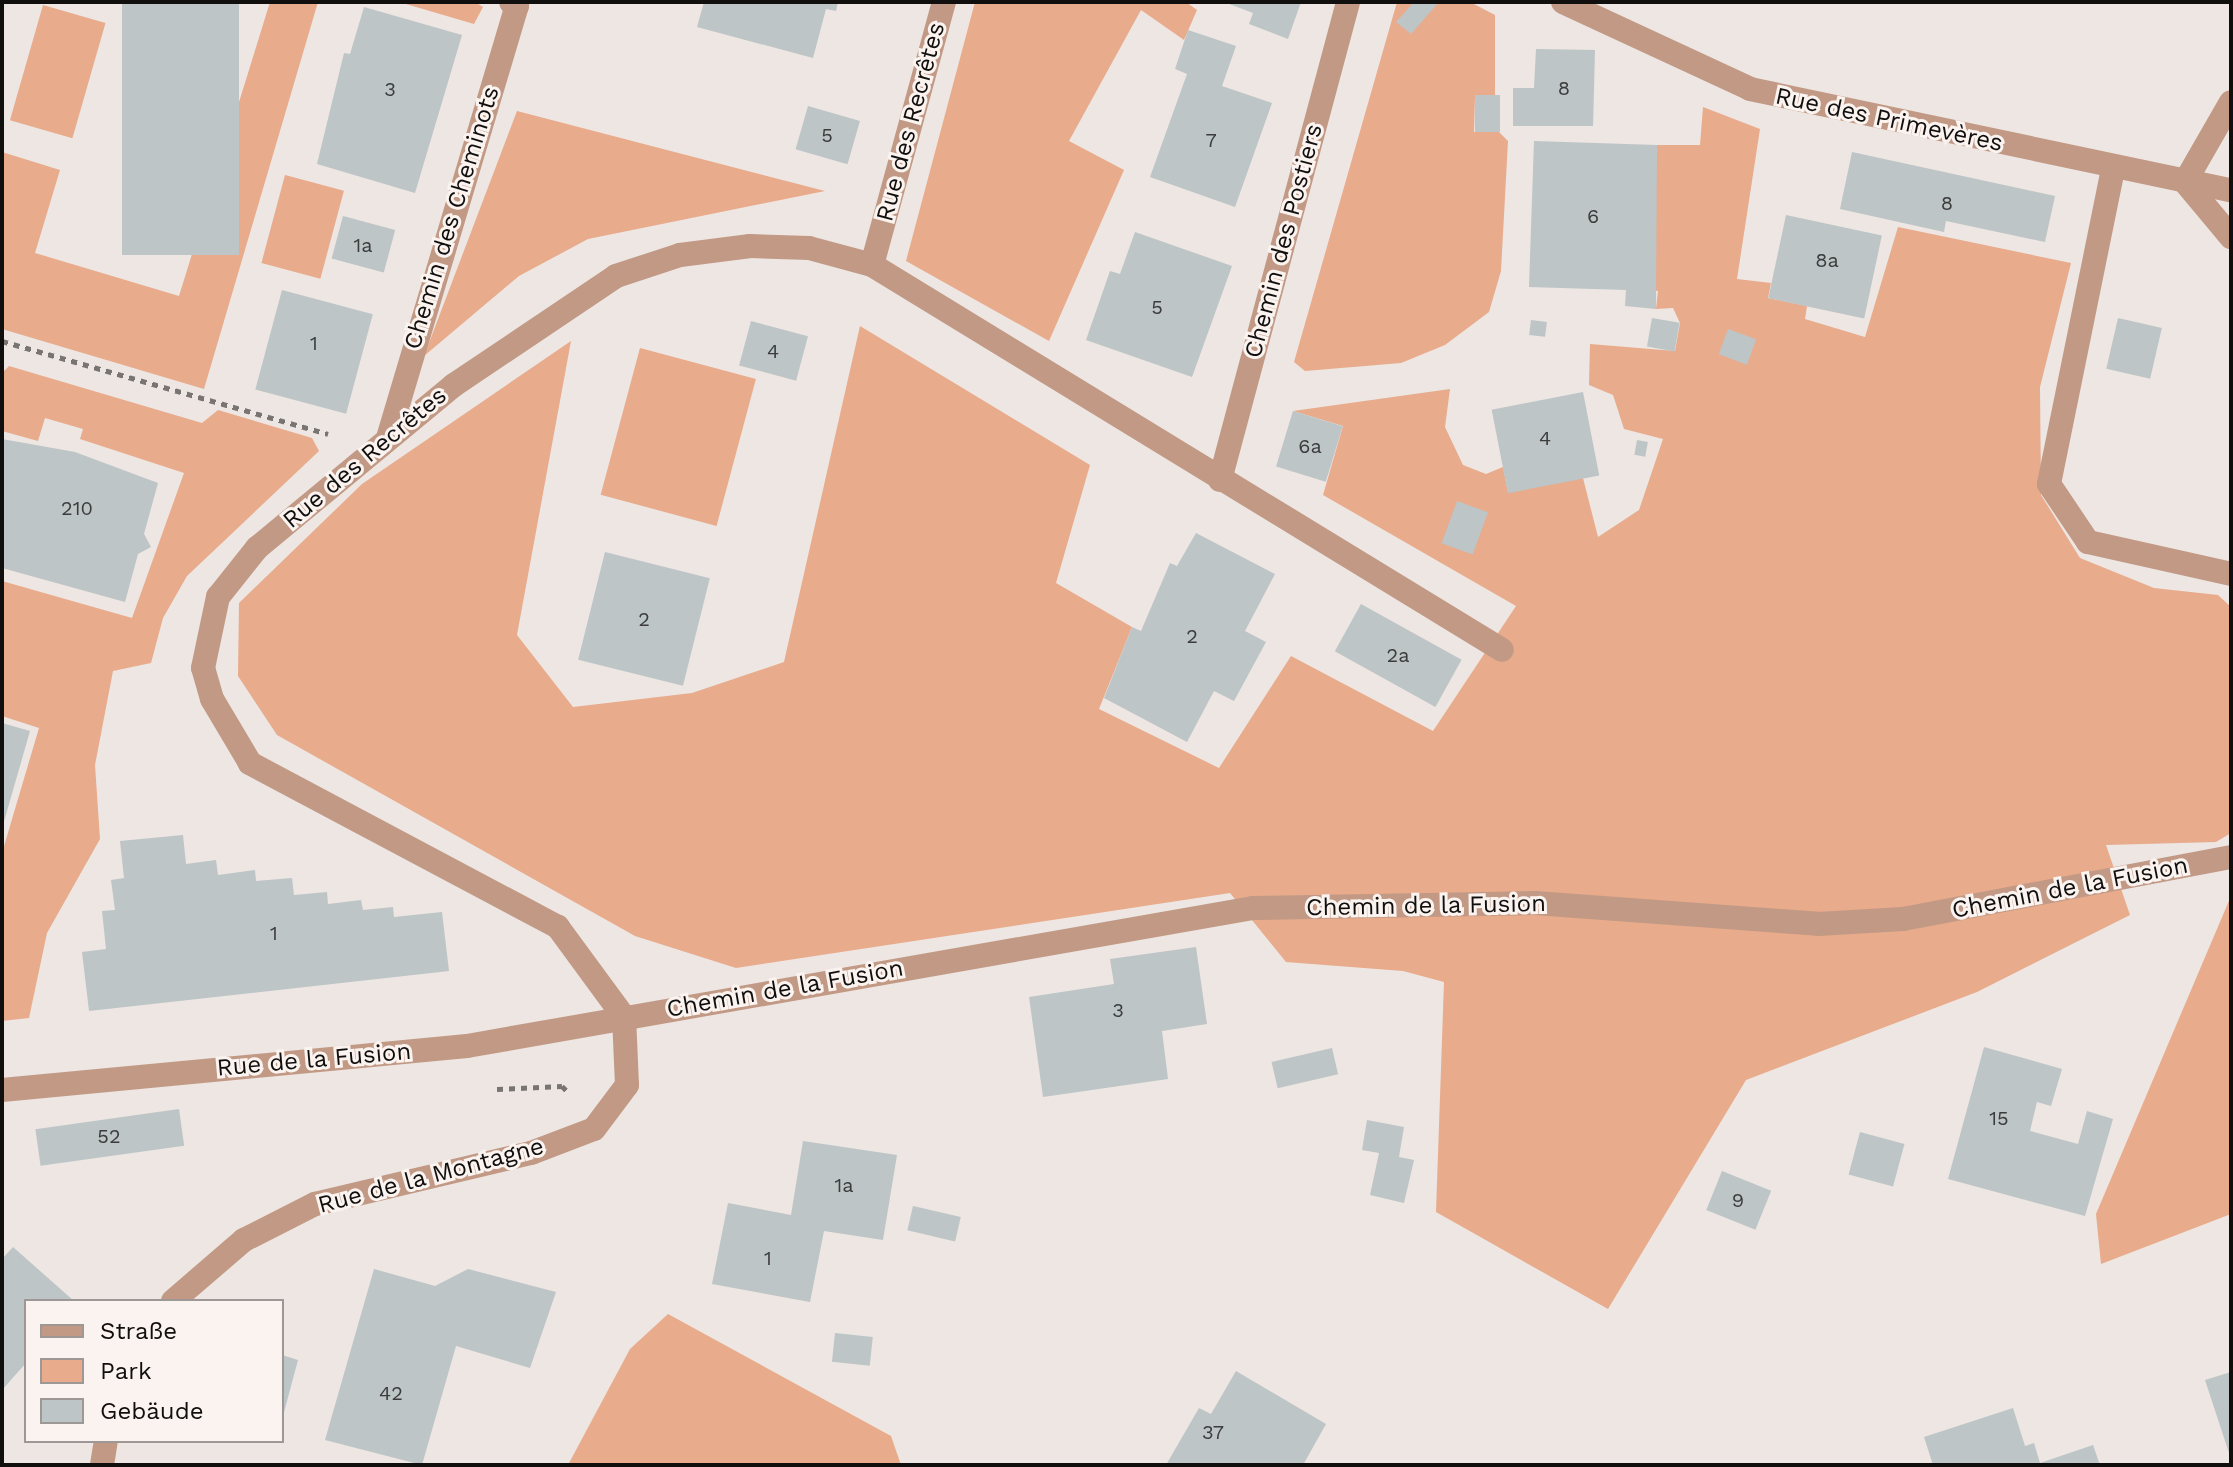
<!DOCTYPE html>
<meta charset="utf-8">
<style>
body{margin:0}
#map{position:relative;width:2233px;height:1467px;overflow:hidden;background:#ede6e2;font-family:"Work Sans",sans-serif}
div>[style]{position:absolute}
.green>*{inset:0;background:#e8ab8c;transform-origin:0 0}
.building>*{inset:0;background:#bdc5c6;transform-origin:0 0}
.path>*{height:5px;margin-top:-2.5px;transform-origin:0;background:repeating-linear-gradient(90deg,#787472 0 6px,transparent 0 12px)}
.service>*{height:24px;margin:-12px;padding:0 12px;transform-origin:12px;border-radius:12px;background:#c19985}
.minor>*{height:24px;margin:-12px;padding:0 12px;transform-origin:12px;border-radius:12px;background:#c19985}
span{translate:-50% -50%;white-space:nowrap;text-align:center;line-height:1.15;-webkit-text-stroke:6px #faf3ef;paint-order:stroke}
.number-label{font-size:20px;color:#3c3c3c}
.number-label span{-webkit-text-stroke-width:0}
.street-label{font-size:24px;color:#110f0e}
.frame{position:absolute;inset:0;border:4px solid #110f0e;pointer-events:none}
.legend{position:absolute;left:24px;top:1299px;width:260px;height:144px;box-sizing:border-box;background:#faf3ef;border:2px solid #9d9895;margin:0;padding:10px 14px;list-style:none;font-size:24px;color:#110f0e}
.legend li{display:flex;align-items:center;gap:16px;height:40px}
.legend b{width:40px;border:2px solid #9d9895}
</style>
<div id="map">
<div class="green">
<i style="clip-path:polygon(270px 2px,318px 2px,204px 389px,2px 329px,2px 152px,60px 170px,35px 253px,179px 296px)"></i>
<i style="clip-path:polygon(399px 2px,475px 2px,483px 7px,474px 24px)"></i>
<i style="clip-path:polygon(975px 2px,1186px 2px,1197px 10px,1184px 40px,1141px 10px,1069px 141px,1124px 170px,1049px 341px,906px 261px)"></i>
<i style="clip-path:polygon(1397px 2px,1470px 2px,1495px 15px,1495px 95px,1475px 96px,1474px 132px,1499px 132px,1508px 141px,1501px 271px,1489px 312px,1445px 345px,1401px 363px,1305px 371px,1294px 362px)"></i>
<i style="left:43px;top:5px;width:65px;height:120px;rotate:16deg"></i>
<i style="clip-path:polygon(1703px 107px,1760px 129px,1737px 279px,1771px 283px,1768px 298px,1807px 306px,1805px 319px,1865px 337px,1898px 227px,2071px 263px,2040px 387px,2041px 495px,2080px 558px,2154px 588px,2218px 595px,2231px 607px,2231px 833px,2216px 842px,2106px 845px,2130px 915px,1977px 992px,1746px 1080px,1608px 1309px,1436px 1212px,1444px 982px,1403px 971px,1286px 962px,1230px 893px,736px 968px,635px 936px,277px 735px,238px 676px,239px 603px,362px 484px,571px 341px,517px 635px,573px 707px,692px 693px,784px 662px,860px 326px,1090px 465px,1056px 583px,1132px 627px,1099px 709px,1219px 768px,1291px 656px,1433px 731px,1516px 606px,1323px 495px,1343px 426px,1293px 411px,1450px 389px,1445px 427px,1463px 465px,1486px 474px,1503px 467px,1508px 492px,1583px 478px,1598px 537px,1639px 510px,1663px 439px,1624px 429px,1613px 395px,1589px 385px,1590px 344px,1675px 351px,1680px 323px,1673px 308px,1656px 309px,1658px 291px,1652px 290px,1657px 145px,1700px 145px)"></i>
<i style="clip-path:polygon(517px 111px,825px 191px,588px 239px,519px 276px,424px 356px)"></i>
<i style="left:285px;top:175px;width:61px;height:91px;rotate:15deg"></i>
<i style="left:640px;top:348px;width:120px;height:152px;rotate:15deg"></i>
<i style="clip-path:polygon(9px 366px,202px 423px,218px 410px,312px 438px,319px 451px,187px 576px,163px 618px,151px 663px,113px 671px,95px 765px,100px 839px,47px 933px,29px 1018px,2px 1021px,2px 853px,39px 728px,2px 716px,2px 581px,132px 618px,184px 473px,80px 439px,83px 429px,45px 418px,38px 441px,2px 431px,2px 373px)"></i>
<i style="clip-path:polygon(2231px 896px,2231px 1214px,2101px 1264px,2096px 1214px)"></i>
<i style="clip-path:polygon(668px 1314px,891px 1436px,901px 1465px,568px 1465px,630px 1349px)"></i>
</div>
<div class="building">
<i style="left:122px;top:2px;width:117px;height:253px"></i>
<i style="clip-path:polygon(704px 2px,838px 2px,836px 11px,826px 9px,813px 58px,697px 27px)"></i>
<i style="clip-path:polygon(1224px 2px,1301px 2px,1288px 39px,1249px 24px,1253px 13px)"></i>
<i style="clip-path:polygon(1414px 2px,1438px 3px,1411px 34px,1396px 22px)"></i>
<i style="clip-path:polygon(364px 7px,462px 35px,415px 193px,317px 164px,344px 53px,350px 54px)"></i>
<i style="clip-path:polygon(1188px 30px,1236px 46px,1222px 86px,1272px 103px,1235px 207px,1150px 177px,1187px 74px,1175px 69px)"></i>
<i style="clip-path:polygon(1536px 49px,1595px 50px,1593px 126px,1513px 126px,1513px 88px,1534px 88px)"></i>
<i style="left:1475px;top:95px;width:25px;height:37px"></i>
<i style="left:808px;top:106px;width:54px;height:45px;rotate:16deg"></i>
<i style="clip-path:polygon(1534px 141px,1657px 145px,1656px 309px,1625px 306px,1626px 290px,1529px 287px)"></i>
<i style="clip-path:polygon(1852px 152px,2055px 196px,2045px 242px,1946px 221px,1944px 232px,1840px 209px)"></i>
<i style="left:1786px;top:215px;width:98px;height:85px;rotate:12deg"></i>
<i style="left:343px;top:216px;width:54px;height:44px;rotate:15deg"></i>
<i style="clip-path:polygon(1135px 232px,1232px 266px,1192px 377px,1086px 340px,1110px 271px,1120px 274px)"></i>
<i style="left:282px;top:290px;width:94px;height:103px;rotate:15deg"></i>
<i style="left:1652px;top:318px;width:28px;height:29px;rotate:10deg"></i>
<i style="left:2118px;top:318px;width:45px;height:52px;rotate:13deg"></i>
<i style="left:1531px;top:320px;width:16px;height:15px;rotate:7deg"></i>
<i style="left:751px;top:321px;width:59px;height:46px;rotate:15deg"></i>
<i style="left:1728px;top:329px;width:30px;height:27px;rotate:20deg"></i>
<i style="left:1583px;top:392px;width:85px;height:93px;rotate:79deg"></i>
<i style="left:1293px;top:411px;width:52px;height:58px;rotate:17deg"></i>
<i style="clip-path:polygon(2px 439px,75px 452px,158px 483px,144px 534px,151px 547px,138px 554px,125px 602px,2px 568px)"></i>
<i style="left:1637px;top:440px;width:11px;height:15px;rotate:10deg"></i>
<i style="left:1457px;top:501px;width:33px;height:45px;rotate:20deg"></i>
<i style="clip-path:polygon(1196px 533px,1275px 574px,1245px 631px,1266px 642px,1234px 701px,1214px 691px,1187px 742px,1104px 698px,1132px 627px,1141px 631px,1170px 563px,1177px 566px)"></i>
<i style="left:605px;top:552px;width:108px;height:111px;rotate:14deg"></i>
<i style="left:1361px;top:604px;width:115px;height:54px;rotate:29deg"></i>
<i style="clip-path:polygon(2px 723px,30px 731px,3px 825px,2px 825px)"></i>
<i style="clip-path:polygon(183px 835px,186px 864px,216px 860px,218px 875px,255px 870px,256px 881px,292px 878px,294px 895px,327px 892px,328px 904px,361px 900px,363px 910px,393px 907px,394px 917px,442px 912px,449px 971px,89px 1011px,82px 952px,106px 949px,102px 911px,115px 910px,111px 880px,124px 878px,120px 841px)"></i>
<i style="clip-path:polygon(1196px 947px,1207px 1024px,1162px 1031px,1168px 1079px,1043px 1097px,1029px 997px,1114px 984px,1110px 959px)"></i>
<i style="clip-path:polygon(1984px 1047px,2062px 1069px,2051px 1106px,2037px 1102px,2030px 1131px,2078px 1144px,2087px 1111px,2113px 1119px,2085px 1216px,1948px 1179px)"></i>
<i style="left:1332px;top:1048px;width:27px;height:62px;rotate:77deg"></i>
<i style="left:179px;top:1109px;width:37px;height:145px;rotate:82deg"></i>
<i style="clip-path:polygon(1367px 1120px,1404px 1127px,1399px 1157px,1414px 1160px,1404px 1203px,1370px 1195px,1379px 1153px,1362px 1150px)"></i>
<i style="left:1860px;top:1132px;width:46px;height:44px;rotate:15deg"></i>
<i style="clip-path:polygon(803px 1141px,897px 1155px,883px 1240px,824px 1231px,810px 1302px,712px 1284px,728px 1203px,791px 1215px)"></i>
<i style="left:1722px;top:1171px;width:53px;height:42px;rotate:22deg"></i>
<i style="left:913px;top:1206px;width:49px;height:25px;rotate:13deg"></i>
<i style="clip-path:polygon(13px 1247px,74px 1301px,26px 1301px,26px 1363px,2px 1390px,2px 1259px)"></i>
<i style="clip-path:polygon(374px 1269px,435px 1286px,468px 1269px,556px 1292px,530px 1368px,456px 1346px,422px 1465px,325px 1440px)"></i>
<i style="left:835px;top:1333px;width:38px;height:29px;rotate:6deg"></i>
<i style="clip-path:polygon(282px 1355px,298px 1360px,283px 1416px,282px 1416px)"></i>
<i style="clip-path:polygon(1236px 1371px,1326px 1424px,1303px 1465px,1166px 1465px,1199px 1408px,1211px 1414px)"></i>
<i style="clip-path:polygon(2231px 1372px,2231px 1456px,2230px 1456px,2205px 1380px)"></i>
<i style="clip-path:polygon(2013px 1408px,2025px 1446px,2034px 1443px,2040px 1463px,2093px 1445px,2100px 1465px,1933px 1465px,1924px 1437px)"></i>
</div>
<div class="path">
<i style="left:2px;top:341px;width:339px;rotate:15.9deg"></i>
<i style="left:497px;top:1089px;width:65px;rotate:-2.6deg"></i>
<i style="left:562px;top:1086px;width:8px;rotate:45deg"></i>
</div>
<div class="service">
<i style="left:2113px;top:169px;width:321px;rotate:101.5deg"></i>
<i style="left:2049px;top:484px;width:70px;rotate:56.1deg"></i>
<i style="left:2088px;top:542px;width:147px;rotate:12.6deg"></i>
<i style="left:2185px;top:182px;width:72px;rotate:50.1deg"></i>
<i style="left:388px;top:438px;width:451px;rotate:-73.4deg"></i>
<i style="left:517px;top:6px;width:7px;rotate:-146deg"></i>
</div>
<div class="minor">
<i style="left:1563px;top:2px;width:206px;rotate:24.9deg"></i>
<i style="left:1750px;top:89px;width:491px;rotate:11.9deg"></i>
<i style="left:2185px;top:182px;width:92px;rotate:-60.1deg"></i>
<i style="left:872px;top:265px;width:273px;rotate:-74.7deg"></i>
<i style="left:1220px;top:480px;width:495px;rotate:-75deg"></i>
<i style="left:624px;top:1017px;width:112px;rotate:-126.3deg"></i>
<i style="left:558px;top:927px;width:349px;rotate:-152deg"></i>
<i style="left:250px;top:763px;width:74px;rotate:-120.7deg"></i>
<i style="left:212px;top:699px;width:32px;rotate:-106deg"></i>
<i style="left:203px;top:668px;width:73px;rotate:-78.1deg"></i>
<i style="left:218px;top:597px;width:63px;rotate:-51.5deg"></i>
<i style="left:257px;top:548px;width:256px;rotate:-39.6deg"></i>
<i style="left:454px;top:385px;width:195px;rotate:-33.9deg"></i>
<i style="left:616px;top:276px;width:67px;rotate:-18.2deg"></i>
<i style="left:680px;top:255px;width:71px;rotate:-7.3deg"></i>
<i style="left:750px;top:246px;width:59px;rotate:1.9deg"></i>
<i style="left:809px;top:248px;width:65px;rotate:15.1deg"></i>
<i style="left:872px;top:265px;width:738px;rotate:31.43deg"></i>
<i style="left:2px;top:1090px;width:467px;rotate:-5.4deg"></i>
<i style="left:467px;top:1046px;width:798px;rotate:-9.96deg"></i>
<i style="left:1253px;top:908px;width:282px;rotate:-1deg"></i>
<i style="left:1535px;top:903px;width:284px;rotate:4.2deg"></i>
<i style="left:1818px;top:924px;width:85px;rotate:-3.4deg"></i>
<i style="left:1903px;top:919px;width:334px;rotate:-10.7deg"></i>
<i style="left:173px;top:1301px;width:94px;rotate:-40.7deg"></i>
<i style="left:244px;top:1240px;width:80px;rotate:-26.9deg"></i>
<i style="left:315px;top:1204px;width:222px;rotate:-13.3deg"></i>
<i style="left:531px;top:1153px;width:67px;rotate:-20.9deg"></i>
<i style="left:594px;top:1129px;width:55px;rotate:-53.1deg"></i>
<i style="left:627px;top:1085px;width:68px;rotate:-92.5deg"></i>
<i style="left:102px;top:1465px;width:24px;rotate:-81deg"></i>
</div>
<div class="number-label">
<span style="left:1564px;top:88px">8</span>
<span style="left:390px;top:89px">3</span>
<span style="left:827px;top:135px">5</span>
<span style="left:1211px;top:140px">7</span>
<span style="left:1947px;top:203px">8</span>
<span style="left:1593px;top:216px">6</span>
<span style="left:363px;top:245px">1a</span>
<span style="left:1827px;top:260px">8a</span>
<span style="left:1157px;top:307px">5</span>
<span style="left:314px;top:343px">1</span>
<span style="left:773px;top:351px">4</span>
<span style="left:1545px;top:438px">4</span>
<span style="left:1310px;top:446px">6a</span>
<span style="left:77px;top:508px">210</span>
<span style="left:644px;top:619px">2</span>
<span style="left:1192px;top:636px">2</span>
<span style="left:1398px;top:655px">2a</span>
<span style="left:274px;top:933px">1</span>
<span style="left:1118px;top:1010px">3</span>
<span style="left:1999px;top:1118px">15</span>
<span style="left:109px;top:1136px">52</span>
<span style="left:844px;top:1185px">1a</span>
<span style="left:1738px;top:1200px">9</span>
<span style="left:768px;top:1258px">1</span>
<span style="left:391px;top:1393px">42</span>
<span style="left:1213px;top:1432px">37</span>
</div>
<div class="street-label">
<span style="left:1889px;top:120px;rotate:12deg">Rue des Primevères</span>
<span style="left:911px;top:122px;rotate:-75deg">Rue des Recrêtes</span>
<span style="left:452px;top:218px;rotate:-73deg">Chemin des Cheminots</span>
<span style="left:1284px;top:241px;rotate:-75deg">Chemin des Postiers</span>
<span style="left:365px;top:458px;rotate:-40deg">Rue des Recrêtes</span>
<span style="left:2070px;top:888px;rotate:-11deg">Chemin de la Fusion</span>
<span style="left:1426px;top:906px;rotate:-1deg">Chemin de la Fusion</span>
<span style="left:785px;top:989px;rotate:-10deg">Chemin de la Fusion</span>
<span style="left:314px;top:1060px;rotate:-5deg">Rue de la Fusion</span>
<span style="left:431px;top:1176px;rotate:-15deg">Rue de la Montagne</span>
</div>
<div class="frame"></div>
<ul class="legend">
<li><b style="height:10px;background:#c19985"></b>Straße</li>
<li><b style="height:22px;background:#e8ab8c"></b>Park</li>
<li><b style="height:22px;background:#bdc5c6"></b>Gebäude</li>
</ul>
</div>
